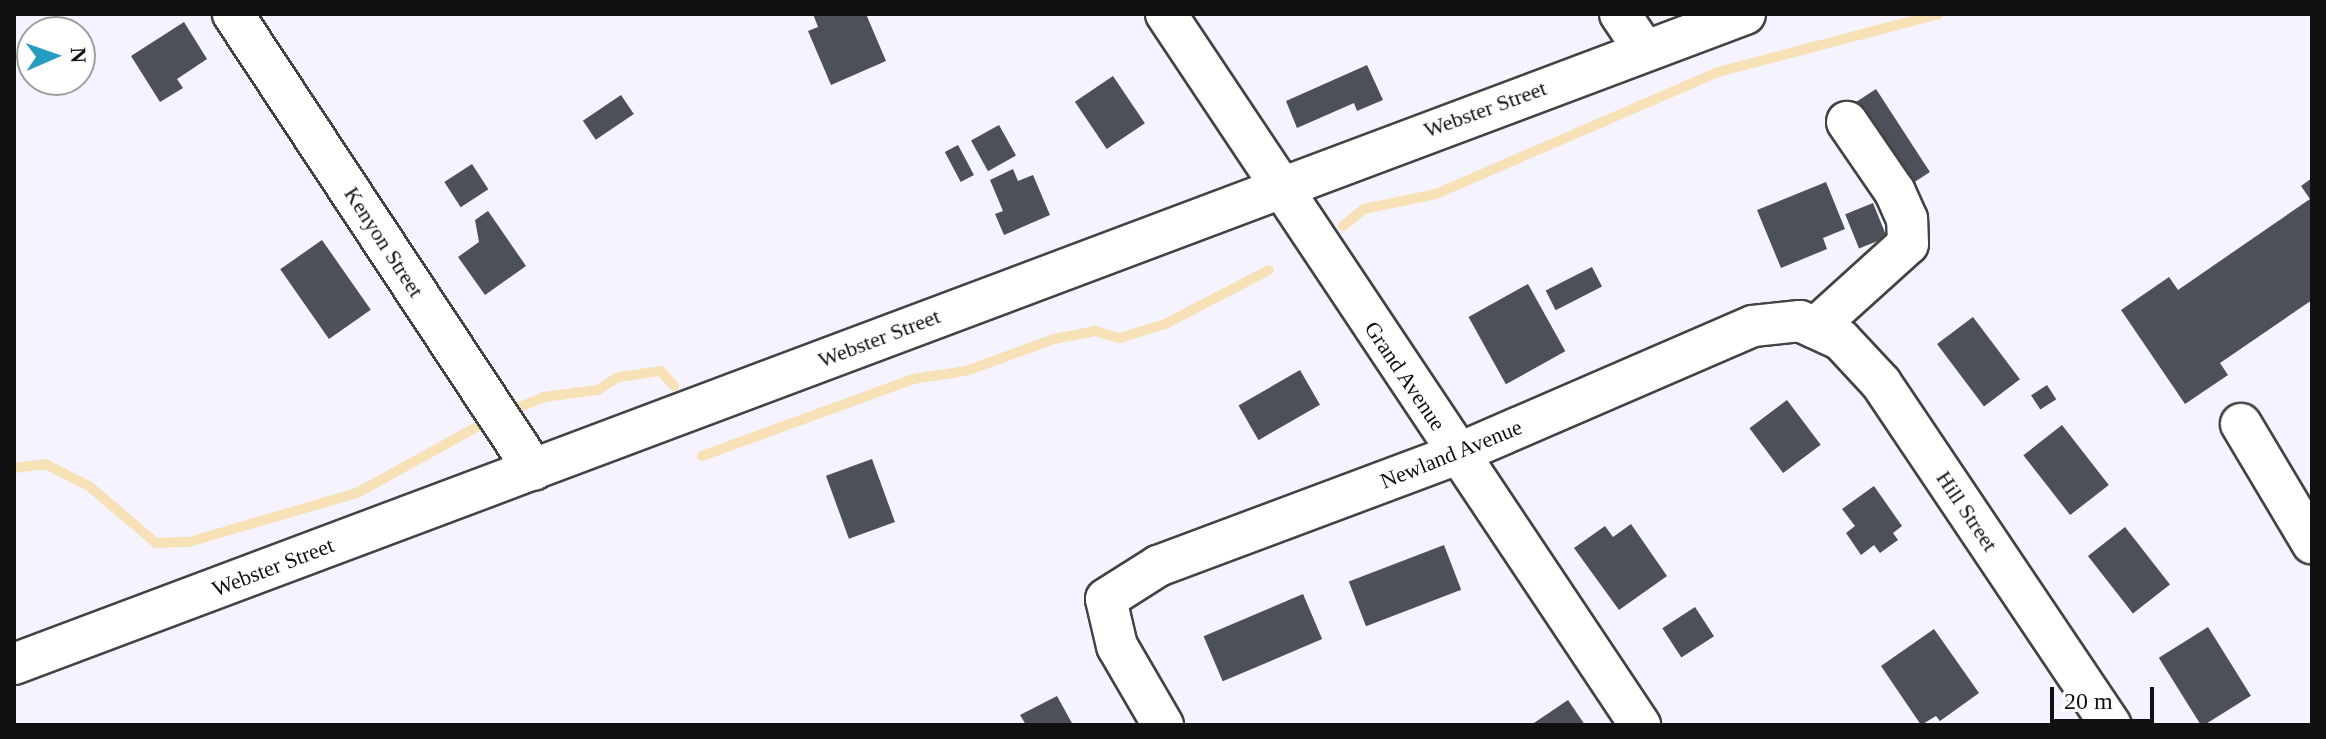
<!DOCTYPE html>
<style>
body{margin:0}
#map{position:relative;width:2326px;height:739px;overflow:hidden;background:#f5f3ff;font-family:"Times New Roman",serif}
div>[style]{position:absolute}
.stream>*{height:10px;margin:-5px;padding:0 5px;transform-origin:5px;border-radius:5px;background:#f7e2b7}
.building>*{inset:0;background:#4c5059;transform-origin:0 0}
.roads{filter:drop-shadow(2px 0 #434343) drop-shadow(-2px 0 #434343) drop-shadow(0 2px #434343) drop-shadow(0 -2px #434343)}
.minor>*{height:40px;margin:-20px;padding:0 20px;transform-origin:20px;border-radius:20px;background:#fff}
span{translate:-50% -50%;white-space:nowrap;text-align:center;line-height:1.15;-webkit-text-stroke:8px #fff;paint-order:stroke}
.street-label{font-size:22px;color:#101010}
.frame{position:absolute;inset:0;border:16px solid #101010;pointer-events:none}
.north{position:absolute;left:16px;top:16px;width:80px;height:80px;box-sizing:border-box;background:#fff;border:2px solid #9f9f9f;border-radius:50%;rotate:88deg;font-size:22px;font-weight:700;line-height:32px;text-align:center;color:#101010}
.north::after{content:'';display:block;margin:auto;width:28px;height:36px;background:#259dc3;clip-path:polygon(50% 0,100% 100%,50% 72%,0 100%)}
.scale{position:absolute;left:2050px;top:687px;width:104px;height:36px;box-sizing:border-box;border:4px solid #101010;border-top:0;padding-left:10px;font-size:24px;line-height:28px;white-space:nowrap;color:#101010;-webkit-text-stroke:6px #fff;paint-order:stroke}
</style>
<div id="map">
<div class="stream">
<i style="left:1343px;top:226px;width:27px;rotate:-39deg"></i>
<i style="left:1364px;top:209px;width:74px;rotate:-11.8deg"></i>
<i style="left:1436px;top:194px;width:307px;rotate:-23.4deg"></i>
<i style="left:1718px;top:72px;width:228px;rotate:-14.7deg"></i>
<i style="left:505px;top:413px;width:42px;rotate:-22.3deg"></i>
<i style="left:544px;top:397px;width:54px;rotate:-7.4deg"></i>
<i style="left:598px;top:390px;width:24px;rotate:-33deg"></i>
<i style="left:618px;top:377px;width:43px;rotate:-7.9deg"></i>
<i style="left:661px;top:371px;width:20px;rotate:49deg"></i>
<i style="left:702px;top:456px;width:225px;rotate:-20deg"></i>
<i style="left:913px;top:379px;width:54px;rotate:-8.6deg"></i>
<i style="left:966px;top:371px;width:94px;rotate:-20deg"></i>
<i style="left:1054px;top:339px;width:42px;rotate:-11deg"></i>
<i style="left:1095px;top:331px;width:26px;rotate:16deg"></i>
<i style="left:1120px;top:338px;width:47px;rotate:-17.3deg"></i>
<i style="left:1165px;top:324px;width:117px;rotate:-27.4deg"></i>
<i style="left:14px;top:468px;width:31px;rotate:-7deg"></i>
<i style="left:45px;top:464px;width:49px;rotate:26.6deg"></i>
<i style="left:89px;top:486px;width:88px;rotate:40.4deg"></i>
<i style="left:156px;top:543px;width:33px;rotate:-2deg"></i>
<i style="left:189px;top:542px;width:175px;rotate:-16.3deg"></i>
<i style="left:357px;top:493px;width:153px;rotate:-28.9deg"></i>
</div>
<div class="building">
<i style="clip-path:polygon(813px 14px,866px 14px,886px 61px,831px 85px,808px 31px,818px 27px)"></i>
<i style="clip-path:polygon(184px 22px,207px 59px,177px 79px,183px 88px,160px 102px,131px 56px)"></i>
<i style="clip-path:polygon(1367px 65px,1383px 100px,1357px 111px,1354px 103px,1297px 128px,1286px 101px)"></i>
<i style="left:1113px;top:76px;width:57px;height:46px;rotate:56deg"></i>
<i style="left:1876px;top:89px;width:99px;height:37px;rotate:57deg"></i>
<i style="left:621px;top:95px;width:23px;height:46px;rotate:56deg"></i>
<i style="left:999px;top:125px;width:35px;height:32px;rotate:61deg"></i>
<i style="left:958px;top:145px;width:34px;height:15px;rotate:62deg"></i>
<i style="left:472px;top:164px;width:30px;height:33px;rotate:57deg"></i>
<i style="clip-path:polygon(1013px 169px,1018px 181px,1033px 175px,1050px 215px,1004px 235px,995px 214px,1003px 211px,990px 180px)"></i>
<i style="clip-path:polygon(2312px 178px,2312px 300px,2220px 363px,2228px 375px,2185px 404px,2121px 310px,2169px 277px,2178px 290px,2310px 199px,2301px 186px)"></i>
<i style="clip-path:polygon(1826px 182px,1845px 229px,1823px 238px,1827px 249px,1781px 268px,1757px 210px)"></i>
<i style="left:1873px;top:203px;width:37px;height:30px;rotate:68deg"></i>
<i style="clip-path:polygon(488px 211px,526px 266px,485px 295px,458px 257px,479px 242px,475px 220px)"></i>
<i style="left:322px;top:240px;width:85px;height:51px;rotate:55deg"></i>
<i style="left:1592px;top:267px;width:22px;height:52px;rotate:63deg"></i>
<i style="left:1528px;top:284px;width:77px;height:68px;rotate:61deg"></i>
<i style="left:1973px;top:317px;width:78px;height:45px;rotate:53deg"></i>
<i style="left:1300px;top:370px;width:40px;height:71px;rotate:60deg"></i>
<i style="left:2047px;top:385px;width:17px;height:19px;rotate:57deg"></i>
<i style="left:1787px;top:400px;width:56px;height:47px;rotate:53deg"></i>
<i style="left:2062px;top:425px;width:76px;height:49px;rotate:52deg"></i>
<i style="left:872px;top:459px;width:67px;height:49px;rotate:70deg"></i>
<i style="clip-path:polygon(1874px 486px,1902px 526px,1893px 533px,1898px 540px,1880px 553px,1874px 545px,1861px 555px,1846px 533px,1855px 526px,1842px 509px)"></i>
<i style="clip-path:polygon(1631px 524px,1667px 576px,1619px 610px,1574px 548px,1605px 526px,1613px 537px)"></i>
<i style="left:2125px;top:527px;width:73px;height:47px;rotate:52deg"></i>
<i style="left:1444px;top:545px;width:48px;height:102px;rotate:69deg"></i>
<i style="left:1303px;top:594px;width:49px;height:108px;rotate:67deg"></i>
<i style="left:1695px;top:607px;width:35px;height:39px;rotate:57deg"></i>
<i style="left:2208px;top:627px;width:81px;height:58px;rotate:58deg"></i>
<i style="clip-path:polygon(1934px 629px,1979px 693px,1940px 721px,1936px 716px,1921px 725px,1881px 666px)"></i>
<i style="clip-path:polygon(1057px 696px,1073px 725px,1026px 725px,1020px 715px)"></i>
<i style="clip-path:polygon(1568px 700px,1585px 725px,1531px 725px)"></i>
</div>
<div class="roads">
<div class="minor">
<i style="left:233px;top:14px;width:546px;rotate:56.57deg"></i>
<i style="left:1166px;top:14px;width:855px;rotate:56.31deg"></i>
<i style="left:1620px;top:14px;width:43px;rotate:56.3deg"></i>
<i style="left:1815px;top:328px;width:125px;rotate:-42.1deg"></i>
<i style="left:1908px;top:244px;width:25px;rotate:-92deg"></i>
<i style="left:1907px;top:219px;width:30px;rotate:-114deg"></i>
<i style="left:1895px;top:192px;width:85px;rotate:-124.4deg"></i>
<i style="left:2241px;top:424px;width:139px;rotate:59.2deg"></i>
<i style="left:14px;top:664px;width:1849px;rotate:-20.58deg"></i>
<i style="left:1163px;top:725px;width:91px;rotate:-120.2deg"></i>
<i style="left:1117px;top:646px;width:48px;rotate:-103.2deg"></i>
<i style="left:1106px;top:599px;width:62px;rotate:-32.4deg"></i>
<i style="left:1158px;top:566px;width:319px;rotate:-20.5deg"></i>
<i style="left:1457px;top:454px;width:322px;rotate:-23.4deg"></i>
<i style="left:1753px;top:326px;width:47px;rotate:-6.1deg"></i>
<i style="left:1800px;top:321px;width:45px;rotate:24.9deg"></i>
<i style="left:1841px;top:340px;width:59px;rotate:47.1deg"></i>
<i style="left:1881px;top:383px;width:412px;rotate:56.1deg"></i>
</div>
</div>
<div class="street-label">
<span style="left:1485px;top:109px;rotate:-20deg">Webster Street</span>
<span style="left:384px;top:242px;rotate:57deg">Kenyon Street</span>
<span style="left:879px;top:338px;rotate:-21deg">Webster Street</span>
<span style="left:1405px;top:376px;rotate:56deg">Grand Avenue</span>
<span style="left:1451px;top:454px;rotate:-22deg">Newland Avenue</span>
<span style="left:1967px;top:511px;rotate:56deg">Hill Street</span>
<span style="left:273px;top:567px;rotate:-21deg">Webster Street</span>
</div>
<div class="frame"></div>
<div class="north">N</div>
<div class="scale">20 m</div>
</div>
